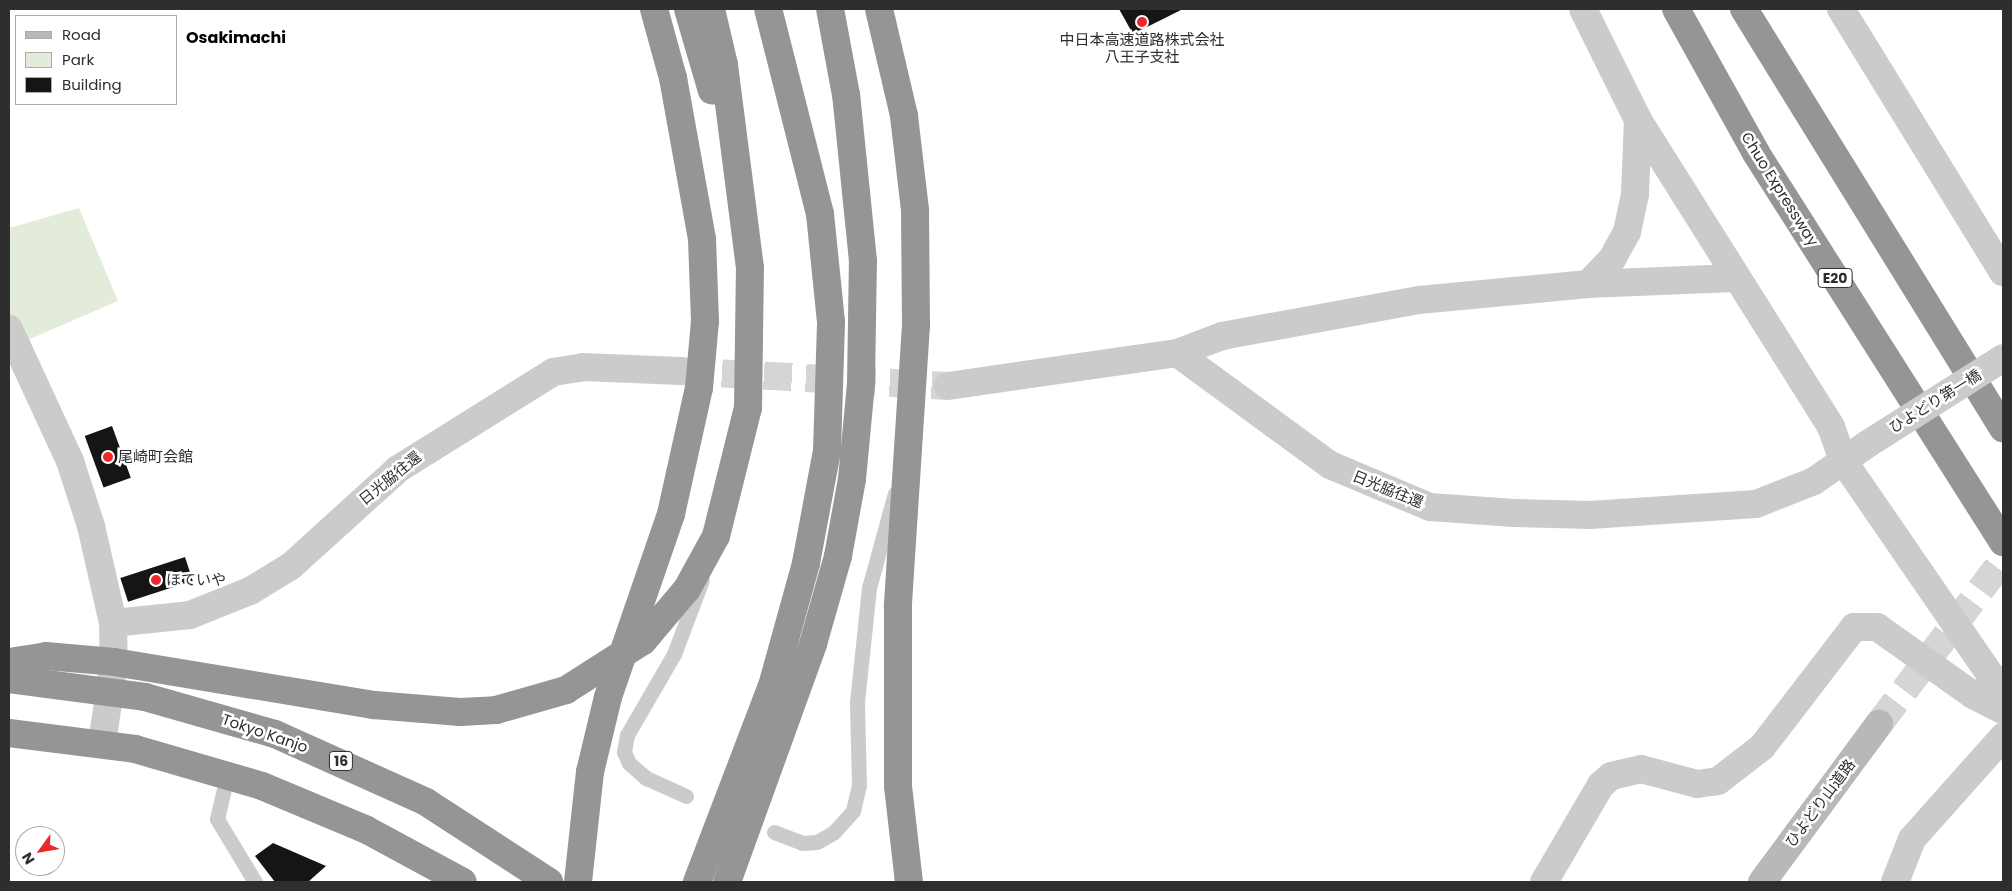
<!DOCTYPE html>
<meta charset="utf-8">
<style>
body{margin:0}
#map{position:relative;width:2012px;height:891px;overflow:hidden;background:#fff;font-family:Poppins,"Noto Sans JP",sans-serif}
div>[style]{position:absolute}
.green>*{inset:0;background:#e3ecda}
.building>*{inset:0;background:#151515;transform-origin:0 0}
.street-tunnel>*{height:28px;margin-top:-14px;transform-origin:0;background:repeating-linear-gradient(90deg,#d5d5d5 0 28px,transparent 0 42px)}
.secondary-tunnel>*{height:28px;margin-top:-14px;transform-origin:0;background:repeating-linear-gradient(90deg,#d5d5d5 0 28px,transparent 0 42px)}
.lane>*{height:15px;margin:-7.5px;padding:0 7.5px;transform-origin:7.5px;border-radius:7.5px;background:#cbcbcb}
.street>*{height:28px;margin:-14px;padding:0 14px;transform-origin:14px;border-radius:14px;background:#cbcbcb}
.secondary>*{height:28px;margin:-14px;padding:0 14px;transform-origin:14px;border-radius:14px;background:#b8b8b8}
.highway>*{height:28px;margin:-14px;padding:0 14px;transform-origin:14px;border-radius:14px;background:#959595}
.street-bridge>*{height:28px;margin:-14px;padding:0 14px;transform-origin:14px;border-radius:14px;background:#cbcbcb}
.highway-bridge>*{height:28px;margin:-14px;padding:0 14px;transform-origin:14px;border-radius:14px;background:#959595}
.dots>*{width:14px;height:14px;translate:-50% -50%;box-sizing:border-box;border:2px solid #fff;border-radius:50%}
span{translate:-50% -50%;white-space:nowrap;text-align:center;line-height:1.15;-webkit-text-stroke:5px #fff;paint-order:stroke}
.shield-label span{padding:1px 4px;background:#fff;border:1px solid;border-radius:4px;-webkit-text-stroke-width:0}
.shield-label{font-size:14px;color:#2e2e2e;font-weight:700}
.poi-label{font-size:15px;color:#2e2e2e}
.left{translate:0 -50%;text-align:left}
.street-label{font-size:15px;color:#2e2e2e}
.neighbourhood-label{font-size:16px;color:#000;font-weight:700}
.frame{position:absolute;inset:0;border:10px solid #2e2e2e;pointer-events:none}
.legend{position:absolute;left:15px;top:15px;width:162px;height:90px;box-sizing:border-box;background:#fff;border:1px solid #ababab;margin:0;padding:6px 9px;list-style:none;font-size:15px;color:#2e2e2e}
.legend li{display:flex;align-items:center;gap:10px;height:25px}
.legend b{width:25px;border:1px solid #ababab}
.north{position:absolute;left:15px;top:826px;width:50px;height:50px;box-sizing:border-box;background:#fff;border:1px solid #ababab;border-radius:50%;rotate:238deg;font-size:14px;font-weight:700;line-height:20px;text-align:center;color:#2e2e2e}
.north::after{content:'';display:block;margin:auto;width:18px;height:22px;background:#ed2828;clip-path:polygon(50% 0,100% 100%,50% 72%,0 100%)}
</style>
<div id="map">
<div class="green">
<i style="clip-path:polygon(79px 208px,118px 301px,16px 345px,9px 329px,9px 228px)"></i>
</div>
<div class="building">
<i style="clip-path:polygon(1119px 9px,1183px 9px,1133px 34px)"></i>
<i style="left:112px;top:426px;width:55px;height:29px;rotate:70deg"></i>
<i style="left:185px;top:557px;width:25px;height:68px;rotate:72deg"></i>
<i style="clip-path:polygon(273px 843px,326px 866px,308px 882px,275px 882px,255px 856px)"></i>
</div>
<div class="street-tunnel">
<i style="left:680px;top:371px;width:268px;rotate:3.2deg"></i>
</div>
<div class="secondary-tunnel">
<i style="left:1879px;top:724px;width:206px;rotate:-52.9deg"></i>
</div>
<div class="lane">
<i style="left:227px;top:776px;width:44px;rotate:103.1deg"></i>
<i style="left:217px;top:819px;width:74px;rotate:58.9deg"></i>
<i style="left:686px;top:796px;width:44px;rotate:-155.8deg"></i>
<i style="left:646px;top:778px;width:23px;rotate:-139deg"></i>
<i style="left:629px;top:763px;width:12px;rotate:-114deg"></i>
<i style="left:624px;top:752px;width:17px;rotate:-80deg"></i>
<i style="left:627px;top:735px;width:94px;rotate:-59.9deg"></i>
<i style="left:674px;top:654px;width:79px;rotate:-69.3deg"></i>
<i style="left:774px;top:832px;width:30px;rotate:21deg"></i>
<i style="left:802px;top:843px;width:15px;rotate:-4deg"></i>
<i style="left:817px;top:842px;width:20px;rotate:-30deg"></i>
<i style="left:834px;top:832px;width:28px;rotate:-48deg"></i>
<i style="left:853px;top:811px;width:26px;rotate:-77deg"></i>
<i style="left:859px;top:786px;width:84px;rotate:-91.4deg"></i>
<i style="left:857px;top:702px;width:115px;rotate:-84deg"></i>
<i style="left:869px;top:588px;width:98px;rotate:-74.7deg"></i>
</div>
<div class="street">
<i style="left:1583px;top:9px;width:124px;rotate:63.6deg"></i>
<i style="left:1638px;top:120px;width:363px;rotate:57.8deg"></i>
<i style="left:1831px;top:427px;width:37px;rotate:70deg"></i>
<i style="left:1844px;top:462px;width:280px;rotate:55.5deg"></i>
<i style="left:1841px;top:9px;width:309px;rotate:58.4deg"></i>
<i style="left:1588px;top:284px;width:35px;rotate:-46deg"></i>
<i style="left:1612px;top:259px;width:31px;rotate:-61deg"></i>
<i style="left:1627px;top:232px;width:39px;rotate:-78deg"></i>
<i style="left:1635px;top:194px;width:74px;rotate:-87.7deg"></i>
<i style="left:9px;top:329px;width:145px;rotate:65.2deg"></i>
<i style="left:70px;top:461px;width:68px;rotate:72.1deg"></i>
<i style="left:91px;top:526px;width:99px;rotate:77.2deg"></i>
<i style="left:113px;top:623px;width:39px;rotate:89deg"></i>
<i style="left:114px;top:662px;width:82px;rotate:98.4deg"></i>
<i style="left:1177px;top:353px;width:48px;rotate:-20.7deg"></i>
<i style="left:1222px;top:336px;width:200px;rotate:-10.4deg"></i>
<i style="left:1419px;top:300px;width:170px;rotate:-5.4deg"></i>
<i style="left:1588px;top:284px;width:147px;rotate:-2.3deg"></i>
<i style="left:948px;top:386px;width:231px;rotate:-8.2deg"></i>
<i style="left:1177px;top:353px;width:190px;rotate:36.2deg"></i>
<i style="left:1330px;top:465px;width:108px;rotate:22.8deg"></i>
<i style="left:1430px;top:507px;width:84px;rotate:4.1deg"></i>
<i style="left:1514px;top:513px;width:76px;rotate:1.5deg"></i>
<i style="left:1590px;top:515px;width:166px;rotate:-3.8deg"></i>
<i style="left:1756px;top:504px;width:62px;rotate:-21.6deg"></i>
<i style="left:1814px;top:481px;width:63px;rotate:-34.7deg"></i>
<i style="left:113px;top:623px;width:77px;rotate:-5.9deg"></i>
<i style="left:190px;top:615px;width:65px;rotate:-21.8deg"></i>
<i style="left:250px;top:591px;width:48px;rotate:-31.4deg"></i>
<i style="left:291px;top:566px;width:144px;rotate:-42.2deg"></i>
<i style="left:398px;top:469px;width:183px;rotate:-32deg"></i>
<i style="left:553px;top:372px;width:30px;rotate:-9deg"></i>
<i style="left:583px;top:367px;width:97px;rotate:2.4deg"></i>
<i style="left:1544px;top:882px;width:113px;rotate:-59.6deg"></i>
<i style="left:1601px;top:785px;width:13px;rotate:-42deg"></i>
<i style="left:1611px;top:776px;width:31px;rotate:-13deg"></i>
<i style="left:1641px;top:769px;width:58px;rotate:15deg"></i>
<i style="left:1697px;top:784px;width:21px;rotate:-8deg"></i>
<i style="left:1718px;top:781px;width:56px;rotate:-37.7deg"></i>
<i style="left:1762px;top:747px;width:151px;rotate:-52.5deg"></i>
<i style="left:1854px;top:627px;width:23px"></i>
<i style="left:1877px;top:627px;width:118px;rotate:35.3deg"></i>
<i style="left:1973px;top:695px;width:34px;rotate:27deg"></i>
<i style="left:1895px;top:882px;width:46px;rotate:-68.4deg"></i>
<i style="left:1912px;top:839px;width:137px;rotate:-48.3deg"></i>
</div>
<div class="secondary">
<i style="left:1762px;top:882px;width:197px;rotate:-53.5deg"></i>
</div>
<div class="highway">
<i style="left:654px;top:9px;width:72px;rotate:74.6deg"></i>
<i style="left:688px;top:9px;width:85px;rotate:73.7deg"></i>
<i style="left:879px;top:9px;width:110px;rotate:76.8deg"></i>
<i style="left:904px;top:116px;width:95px;rotate:83.3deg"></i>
<i style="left:915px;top:210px;width:115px;rotate:89.5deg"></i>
<i style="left:916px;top:325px;width:282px;rotate:93.7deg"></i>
<i style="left:898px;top:606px;width:180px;rotate:90deg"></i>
<i style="left:898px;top:786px;width:97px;rotate:83.5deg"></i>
<i style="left:1676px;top:9px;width:165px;rotate:60.9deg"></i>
<i style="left:1756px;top:153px;width:461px;rotate:57.6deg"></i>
<i style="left:1744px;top:9px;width:493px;rotate:58.3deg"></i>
<i style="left:9px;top:662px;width:37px;rotate:-9deg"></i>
<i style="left:46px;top:656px;width:68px;rotate:5deg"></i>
<i style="left:114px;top:662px;width:264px;rotate:9.4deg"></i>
<i style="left:374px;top:705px;width:86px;rotate:4.7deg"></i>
<i style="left:460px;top:712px;width:36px;rotate:-3deg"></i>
<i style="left:496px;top:710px;width:73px;rotate:-15.9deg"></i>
<i style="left:566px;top:690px;width:91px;rotate:-32.5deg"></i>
<i style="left:643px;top:641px;width:68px;rotate:-49.8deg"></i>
<i style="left:687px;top:589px;width:60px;rotate:-61.3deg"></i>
<i style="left:716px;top:536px;width:132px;rotate:-76deg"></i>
<i style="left:748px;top:408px;width:140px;rotate:-89.2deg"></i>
<i style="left:750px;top:268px;width:205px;rotate:-97.3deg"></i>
<i style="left:724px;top:65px;width:57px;rotate:-103.1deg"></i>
<i style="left:9px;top:679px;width:137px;rotate:7.5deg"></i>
<i style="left:145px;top:697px;width:135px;rotate:15.9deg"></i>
<i style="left:275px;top:734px;width:166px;rotate:24.2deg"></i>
<i style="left:426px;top:802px;width:147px;rotate:33deg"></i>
<i style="left:9px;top:733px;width:127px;rotate:7.2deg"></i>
<i style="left:135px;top:749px;width:132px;rotate:16.2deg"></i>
<i style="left:262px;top:786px;width:112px;rotate:22.7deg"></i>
<i style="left:365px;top:829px;width:111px;rotate:28.4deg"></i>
<i style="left:697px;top:882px;width:210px;rotate:-69.1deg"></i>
<i style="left:772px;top:686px;width:128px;rotate:-74.5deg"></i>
<i style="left:806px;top:563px;width:114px;rotate:-79.4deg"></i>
<i style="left:827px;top:451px;width:129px;rotate:-88.2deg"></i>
<i style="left:831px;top:322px;width:109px;rotate:-95.8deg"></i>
<i style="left:820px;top:214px;width:211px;rotate:-104.2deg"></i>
<i style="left:727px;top:882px;width:253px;rotate:-70.1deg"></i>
<i style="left:813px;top:644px;width:91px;rotate:-74.1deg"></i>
<i style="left:838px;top:556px;width:78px;rotate:-79.7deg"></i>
<i style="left:852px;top:479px;width:95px;rotate:-84.6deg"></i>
<i style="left:861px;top:384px;width:123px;rotate:-89.1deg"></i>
<i style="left:863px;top:261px;width:167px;rotate:-95.8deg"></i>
<i style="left:846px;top:95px;width:87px;rotate:-100.5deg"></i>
</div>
<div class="street-bridge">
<i style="left:1866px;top:445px;width:162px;rotate:-32.4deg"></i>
</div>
<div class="highway-bridge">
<i style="left:578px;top:882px;width:111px;rotate:-83.8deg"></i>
<i style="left:590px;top:772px;width:77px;rotate:-76.5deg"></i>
<i style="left:608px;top:697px;width:194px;rotate:-71deg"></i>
<i style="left:671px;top:514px;width:129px;rotate:-77.5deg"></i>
<i style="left:699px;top:388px;width:67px;rotate:-84.9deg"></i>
<i style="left:705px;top:321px;width:82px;rotate:-92.1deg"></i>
<i style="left:702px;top:239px;width:164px;rotate:-100.2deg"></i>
</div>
<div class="dots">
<i style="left:1142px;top:22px;background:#ed2828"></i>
<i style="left:108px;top:457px;background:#ed2828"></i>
<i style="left:156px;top:580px;background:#ed2828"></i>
</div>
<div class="shield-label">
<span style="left:1835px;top:278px">E20</span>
<span style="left:341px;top:761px">16</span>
</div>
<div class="poi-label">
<span style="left:1142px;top:48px">中日本高速道路株式会社<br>八王子支社</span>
<span class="left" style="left:118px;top:457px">尾崎町会館</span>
<span class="left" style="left:166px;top:580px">ほていや</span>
</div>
<div class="street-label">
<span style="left:1780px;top:189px;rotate:58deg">Chuo Expressway</span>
<span style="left:1935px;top:401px;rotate:-32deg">ひよどり第一橋</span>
<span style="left:390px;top:478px;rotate:-39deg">日光脇往還</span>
<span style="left:1388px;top:489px;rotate:22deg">日光脇往還</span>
<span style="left:265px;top:733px;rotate:19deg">Tokyo Kanjo</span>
<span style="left:1820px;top:803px;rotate:-53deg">ひよどり山道路</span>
</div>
<div class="neighbourhood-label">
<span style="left:236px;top:38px">Osakimachi</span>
</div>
<div class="frame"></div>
<ul class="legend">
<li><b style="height:6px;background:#b8b8b8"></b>Road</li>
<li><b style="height:14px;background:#e3ecda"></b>Park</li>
<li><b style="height:14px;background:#151515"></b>Building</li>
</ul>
<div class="north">N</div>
</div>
